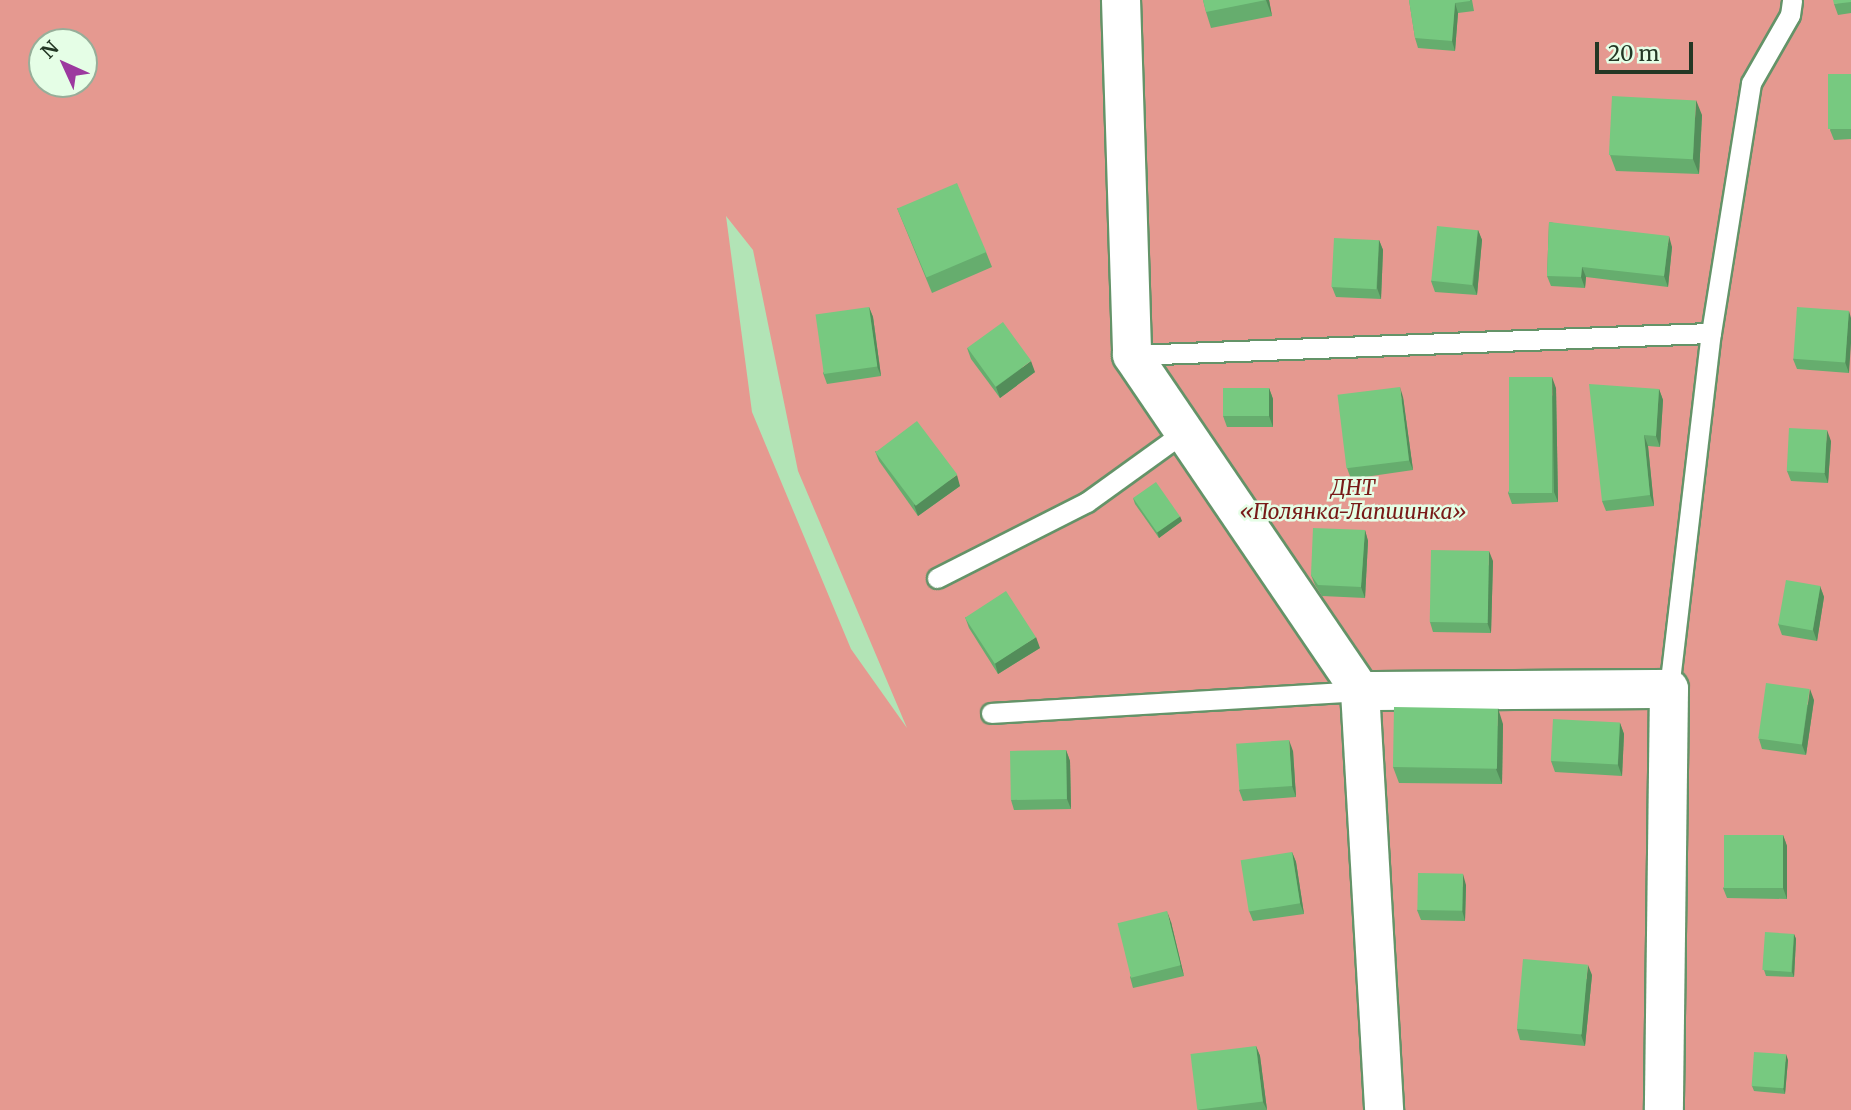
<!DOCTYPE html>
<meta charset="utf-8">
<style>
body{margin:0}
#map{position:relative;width:1851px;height:1110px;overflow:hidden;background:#b2e4b6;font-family:Merriweather,serif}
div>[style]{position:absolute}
.green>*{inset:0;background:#e59990}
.roads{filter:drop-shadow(2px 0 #649368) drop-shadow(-2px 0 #649368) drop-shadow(0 2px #649368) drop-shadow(0 -2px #649368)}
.lane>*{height:19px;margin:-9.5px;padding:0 9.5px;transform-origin:9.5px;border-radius:9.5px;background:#fff}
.street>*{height:38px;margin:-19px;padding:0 19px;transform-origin:19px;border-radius:19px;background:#fff}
.wall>*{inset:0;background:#66ad6e}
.shaded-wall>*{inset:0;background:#538d5a}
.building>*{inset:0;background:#77c980;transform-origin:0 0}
span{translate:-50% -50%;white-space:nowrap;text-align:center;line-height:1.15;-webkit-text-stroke:5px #e5fee6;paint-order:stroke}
.park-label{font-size:21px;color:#781a18;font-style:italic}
.north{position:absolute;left:28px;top:28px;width:70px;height:70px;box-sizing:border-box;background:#e5fee6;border:2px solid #97ae99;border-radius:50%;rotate:315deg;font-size:19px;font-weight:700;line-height:28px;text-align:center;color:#233725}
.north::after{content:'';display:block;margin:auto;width:24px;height:32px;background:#9c399f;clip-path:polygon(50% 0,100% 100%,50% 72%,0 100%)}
.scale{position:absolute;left:1595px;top:42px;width:98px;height:32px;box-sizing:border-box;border:4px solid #233725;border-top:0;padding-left:9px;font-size:21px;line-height:24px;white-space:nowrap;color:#233725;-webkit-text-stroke:5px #e5fee6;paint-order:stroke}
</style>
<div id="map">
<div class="green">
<i style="clip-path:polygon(evenodd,0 0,1851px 0,1851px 1110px,0 1110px,0 0,42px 42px,84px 42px,84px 84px,42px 84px,42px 42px,0 0,726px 216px,753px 250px,798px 471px,907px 728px,851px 649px,752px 412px,726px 216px)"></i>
</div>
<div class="roads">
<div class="lane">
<i style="left:1132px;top:355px;width:579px;rotate:-2.18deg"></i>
<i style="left:937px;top:578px;width:168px;rotate:-26.9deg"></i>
<i style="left:1087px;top:502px;width:120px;rotate:-35.8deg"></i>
<i style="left:1669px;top:689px;width:358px;rotate:-83.3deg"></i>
<i style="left:1711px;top:333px;width:253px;rotate:-80.9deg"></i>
<i style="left:1751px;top:83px;width:78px;rotate:-60.2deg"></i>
<i style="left:1790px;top:15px;width:15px;rotate:-82deg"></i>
<i style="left:991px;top:713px;width:370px;rotate:-3.4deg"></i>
</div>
<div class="street">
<i style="left:1121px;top:0;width:355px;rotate:88.2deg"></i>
<i style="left:1132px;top:355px;width:406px;rotate:55.8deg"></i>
<i style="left:1360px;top:691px;width:420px;rotate:86.7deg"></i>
<i style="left:1360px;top:691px;width:309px;rotate:-0.4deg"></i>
<i style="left:1669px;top:689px;width:421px;rotate:90.7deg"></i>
</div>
</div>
<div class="wall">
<i style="clip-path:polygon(1203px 0,1269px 0,1272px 16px,1211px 28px,1206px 12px)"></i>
<i style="clip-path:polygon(1409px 0,1472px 0,1474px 11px,1458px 13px,1455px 51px,1418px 48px,1415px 38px)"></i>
<i style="clip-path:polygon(1851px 0,1851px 13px,1838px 15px,1834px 4px)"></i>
<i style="clip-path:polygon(1851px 74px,1851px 139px,1834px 140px,1830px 130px)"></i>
<i style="clip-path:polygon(1702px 115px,1699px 174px,1616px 171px,1610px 155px)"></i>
<i style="clip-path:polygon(897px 208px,986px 252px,992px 267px,932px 293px)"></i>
<i style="clip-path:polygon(1549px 222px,1672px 247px,1668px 287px,1586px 277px,1585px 288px,1551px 286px,1547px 276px)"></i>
<i style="clip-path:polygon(1478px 230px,1482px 240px,1477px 295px,1435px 292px,1431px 281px)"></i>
<i style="clip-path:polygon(1379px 240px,1383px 250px,1381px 299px,1336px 297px,1332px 287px)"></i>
<i style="clip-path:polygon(869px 307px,873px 317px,881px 376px,827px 384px,823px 373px)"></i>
<i style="clip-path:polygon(1849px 311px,1849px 373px,1797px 369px,1793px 359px)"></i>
<i style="clip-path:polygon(967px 348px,1035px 372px,1000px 398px,971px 359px)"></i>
<i style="clip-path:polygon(1269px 388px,1273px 399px,1273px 427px,1227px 427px,1223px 416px)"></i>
<i style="clip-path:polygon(1556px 388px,1558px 502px,1512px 504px,1508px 493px)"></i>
<i style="clip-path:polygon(1659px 389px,1663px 400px,1660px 447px,1648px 446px,1654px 506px,1606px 511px,1602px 501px)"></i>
<i style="clip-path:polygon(1403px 397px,1413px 470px,1351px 479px,1347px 468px)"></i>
<i style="clip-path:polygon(1831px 441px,1828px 483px,1791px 481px,1787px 471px)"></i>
<i style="clip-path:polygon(875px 451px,960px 486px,918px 516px,879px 461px)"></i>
<i style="clip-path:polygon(1133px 498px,1182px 521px,1159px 538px,1135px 504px)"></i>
<i style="clip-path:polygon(1365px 530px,1368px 541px,1365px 598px,1322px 596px,1315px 585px,1311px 575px)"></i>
<i style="clip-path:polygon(1493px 561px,1491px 633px,1433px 632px,1430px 622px)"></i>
<i style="clip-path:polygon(1820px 586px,1824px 597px,1817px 641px,1782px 635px,1778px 624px)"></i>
<i style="clip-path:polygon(965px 617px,1040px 648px,998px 674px,969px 628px)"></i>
<i style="clip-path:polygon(1814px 700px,1806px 755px,1762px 749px,1759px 739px)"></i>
<i style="clip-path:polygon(1620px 723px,1624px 734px,1622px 776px,1555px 772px,1551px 761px)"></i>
<i style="clip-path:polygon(1503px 724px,1502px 784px,1399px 783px,1393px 767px)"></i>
<i style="clip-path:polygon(1066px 750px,1070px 761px,1071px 809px,1014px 810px,1011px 800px)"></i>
<i style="clip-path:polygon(1293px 751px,1296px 797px,1243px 801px,1239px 790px)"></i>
<i style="clip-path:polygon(1783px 835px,1787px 846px,1787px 899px,1727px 898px,1723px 888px)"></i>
<i style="clip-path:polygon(1292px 852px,1296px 862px,1304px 914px,1253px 921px,1249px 911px)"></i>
<i style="clip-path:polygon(1466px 885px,1465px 921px,1421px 920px,1417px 910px)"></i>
<i style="clip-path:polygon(1171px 922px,1184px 976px,1133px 988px,1130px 977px)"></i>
<i style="clip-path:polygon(1794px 934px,1796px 939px,1794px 977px,1766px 976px,1764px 970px)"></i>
<i style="clip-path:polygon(1592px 975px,1585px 1046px,1520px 1040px,1517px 1029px)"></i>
<i style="clip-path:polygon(1256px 1046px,1260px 1056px,1267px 1110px,1198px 1110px)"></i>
<i style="clip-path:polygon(1788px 1060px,1785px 1094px,1754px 1091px,1752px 1086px)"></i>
</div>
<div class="shaded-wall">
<i style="clip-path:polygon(1266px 0,1269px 0,1272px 16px)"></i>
<i style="clip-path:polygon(1455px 3px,1458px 13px,1455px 51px,1452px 41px)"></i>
<i style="clip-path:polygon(1696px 100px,1702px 115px,1699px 174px,1693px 159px)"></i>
<i style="clip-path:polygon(1478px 230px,1482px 240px,1477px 295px,1473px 285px)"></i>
<i style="clip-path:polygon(1669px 236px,1672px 247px,1668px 287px,1664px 276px)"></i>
<i style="clip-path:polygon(1379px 240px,1383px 250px,1381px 299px,1377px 288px)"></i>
<i style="clip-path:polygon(1582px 267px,1586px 277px,1585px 288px,1581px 277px)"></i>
<i style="clip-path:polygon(869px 307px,873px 317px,881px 376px,877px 366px)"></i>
<i style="clip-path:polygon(1849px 311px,1851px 318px,1851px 343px,1849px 373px,1845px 362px)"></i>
<i style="clip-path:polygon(1031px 361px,1035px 372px,1000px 398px,996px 387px)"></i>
<i style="clip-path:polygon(1552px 377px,1556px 388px,1558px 502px,1554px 492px)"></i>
<i style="clip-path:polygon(1400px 387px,1403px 397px,1413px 470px,1409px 460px)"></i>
<i style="clip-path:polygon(1269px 388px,1273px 399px,1273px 427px,1269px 416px)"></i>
<i style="clip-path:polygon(1659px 389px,1663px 400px,1660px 447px,1656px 436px)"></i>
<i style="clip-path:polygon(1827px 430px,1831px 441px,1828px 483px,1824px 472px)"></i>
<i style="clip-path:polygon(1644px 435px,1648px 446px,1654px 506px,1650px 495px)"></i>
<i style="clip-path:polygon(957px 475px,960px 486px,918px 516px,914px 505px)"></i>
<i style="clip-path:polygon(1180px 516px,1182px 521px,1159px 538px,1157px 532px)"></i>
<i style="clip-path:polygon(1365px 530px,1368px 541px,1365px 598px,1361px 587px)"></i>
<i style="clip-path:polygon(1489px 551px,1493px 561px,1491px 633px,1487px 622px)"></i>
<i style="clip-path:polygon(1820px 586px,1824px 597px,1817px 641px,1813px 630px)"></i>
<i style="clip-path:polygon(1036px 637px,1040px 648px,998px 674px,995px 663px)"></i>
<i style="clip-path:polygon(1810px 689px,1814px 700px,1806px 755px,1802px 745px)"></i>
<i style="clip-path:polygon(1498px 708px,1503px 724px,1502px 784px,1496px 769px)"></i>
<i style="clip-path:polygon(1620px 723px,1624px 734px,1622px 776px,1618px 765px)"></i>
<i style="clip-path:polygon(1289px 740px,1293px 751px,1296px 797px,1292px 786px)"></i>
<i style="clip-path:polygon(1066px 750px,1070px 761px,1071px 809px,1067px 799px)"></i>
<i style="clip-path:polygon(1783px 835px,1787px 846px,1787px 899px,1783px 888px)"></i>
<i style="clip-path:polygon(1292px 852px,1296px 862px,1304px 914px,1300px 903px)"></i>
<i style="clip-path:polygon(1463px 874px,1466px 885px,1465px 921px,1462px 910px)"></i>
<i style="clip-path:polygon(1167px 911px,1171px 922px,1184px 976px,1180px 965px)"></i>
<i style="clip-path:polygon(1794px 934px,1796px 939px,1794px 977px,1792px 972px)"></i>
<i style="clip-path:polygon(1588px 965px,1592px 975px,1585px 1046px,1581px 1035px)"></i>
<i style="clip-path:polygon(1256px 1046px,1260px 1056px,1267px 1110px,1263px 1102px)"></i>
<i style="clip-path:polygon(1786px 1054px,1788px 1060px,1785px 1094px,1783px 1088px)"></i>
</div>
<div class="building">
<i style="clip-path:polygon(1203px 0,1266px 0,1206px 12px)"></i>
<i style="clip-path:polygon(1409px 0,1470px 0,1470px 1px,1455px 3px,1452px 41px,1415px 38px)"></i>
<i style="clip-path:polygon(1833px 0,1851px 0,1851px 2px,1834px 4px)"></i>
<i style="left:1851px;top:74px;width:55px;height:23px;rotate:90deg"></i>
<i style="left:1612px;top:96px;width:84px;height:59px;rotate:3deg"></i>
<i style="left:957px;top:183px;width:75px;height:65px;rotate:67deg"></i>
<i style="clip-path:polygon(1549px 222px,1669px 236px,1664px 276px,1582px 267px,1581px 277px,1547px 276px)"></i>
<i style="left:1437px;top:226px;width:41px;height:55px;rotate:6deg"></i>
<i style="left:1334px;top:238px;width:45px;height:49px;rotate:3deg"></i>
<i style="left:869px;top:307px;width:60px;height:54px;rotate:82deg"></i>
<i style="left:1797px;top:307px;width:52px;height:52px;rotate:4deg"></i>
<i style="left:1003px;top:322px;width:48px;height:44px;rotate:54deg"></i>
<i style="left:1509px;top:377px;width:43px;height:116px"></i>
<i style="clip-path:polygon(1589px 384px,1659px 389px,1656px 436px,1644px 435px,1650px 495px,1602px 501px)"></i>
<i style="left:1400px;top:387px;width:74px;height:63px;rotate:83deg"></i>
<i style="left:1223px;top:388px;width:46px;height:28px"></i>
<i style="left:917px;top:421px;width:67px;height:52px;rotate:53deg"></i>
<i style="left:1789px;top:428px;width:38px;height:43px;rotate:3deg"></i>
<i style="left:1156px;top:482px;width:42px;height:28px;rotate:55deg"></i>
<i style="clip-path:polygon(1313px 528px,1365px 530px,1361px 587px,1318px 585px,1311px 575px)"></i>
<i style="left:1431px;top:550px;width:58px;height:72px;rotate:1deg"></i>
<i style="left:1786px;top:580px;width:35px;height:45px;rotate:10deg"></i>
<i style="left:1006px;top:591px;width:55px;height:49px;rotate:57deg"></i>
<i style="left:1766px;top:683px;width:44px;height:56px;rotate:8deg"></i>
<i style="left:1394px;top:707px;width:104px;height:60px;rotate:1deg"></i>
<i style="left:1553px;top:719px;width:67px;height:42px;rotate:3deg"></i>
<i style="left:1289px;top:740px;width:46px;height:53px;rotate:86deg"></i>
<i style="left:1066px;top:750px;width:49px;height:56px;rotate:89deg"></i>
<i style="left:1724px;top:835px;width:59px;height:53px"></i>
<i style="left:1292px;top:852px;width:52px;height:52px;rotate:81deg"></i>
<i style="left:1418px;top:873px;width:45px;height:37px;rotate:1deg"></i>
<i style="left:1167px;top:911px;width:56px;height:51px;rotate:76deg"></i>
<i style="left:1765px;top:932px;width:29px;height:38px;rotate:4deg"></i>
<i style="left:1523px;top:959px;width:65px;height:70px;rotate:5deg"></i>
<i style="left:1256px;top:1046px;width:56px;height:66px;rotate:83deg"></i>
<i style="left:1754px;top:1052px;width:32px;height:34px;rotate:4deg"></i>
</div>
<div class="park-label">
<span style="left:1353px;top:500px">ДНТ<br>«Полянка-Лапшинка»</span>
</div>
<div class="north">N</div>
<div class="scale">20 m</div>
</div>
